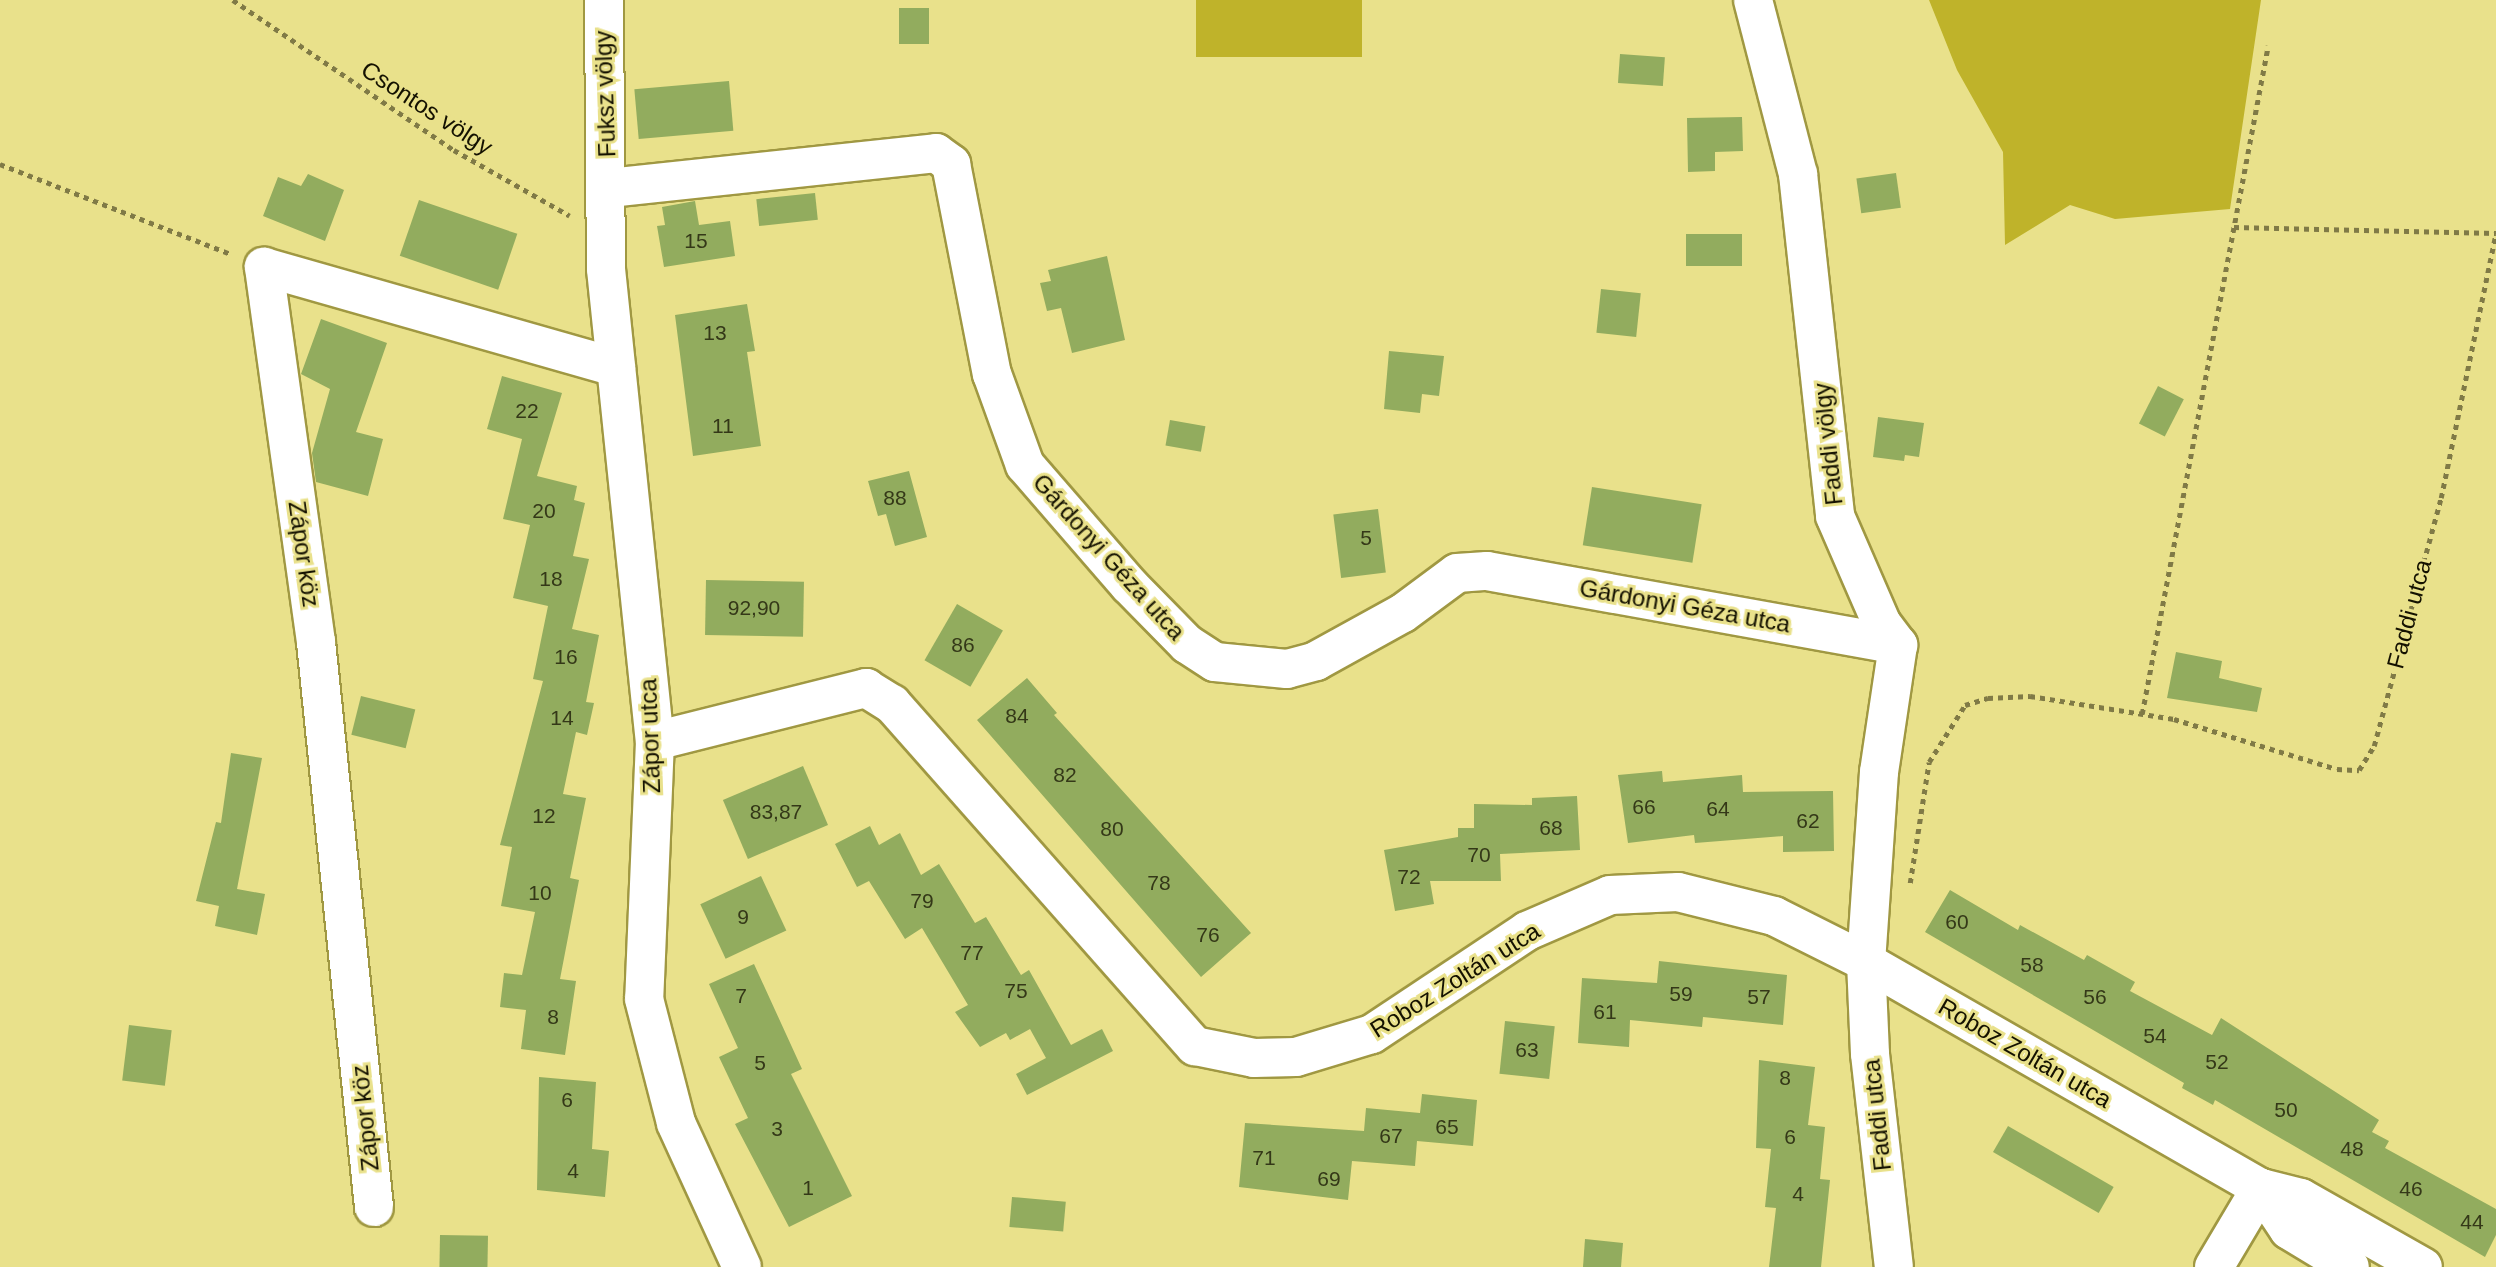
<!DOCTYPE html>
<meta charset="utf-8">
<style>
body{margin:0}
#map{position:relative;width:2496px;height:1267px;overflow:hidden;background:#e9e18b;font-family:Helvetica,sans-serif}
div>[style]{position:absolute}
.forest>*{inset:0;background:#bfb32a;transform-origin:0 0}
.building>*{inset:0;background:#92ac5e;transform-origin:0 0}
.path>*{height:4.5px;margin-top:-2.25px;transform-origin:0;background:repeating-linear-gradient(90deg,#807a46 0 5px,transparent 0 10px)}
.roads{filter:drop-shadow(2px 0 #a09842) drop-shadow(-2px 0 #a09842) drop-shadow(0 2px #a09842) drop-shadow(0 -2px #a09842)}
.minor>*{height:38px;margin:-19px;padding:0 19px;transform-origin:19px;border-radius:19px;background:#fff}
span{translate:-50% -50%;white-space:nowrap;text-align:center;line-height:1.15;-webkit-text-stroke:6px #e9e18b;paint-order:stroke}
.number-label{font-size:21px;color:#343818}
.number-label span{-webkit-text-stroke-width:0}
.street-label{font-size:24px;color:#141100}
</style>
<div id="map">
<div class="forest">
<i style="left:1196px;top:0;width:166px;height:57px"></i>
<i style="clip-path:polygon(1929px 0,2261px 0,2230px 209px,2115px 219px,2070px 205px,2005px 245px,2003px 152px,1957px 70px)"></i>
</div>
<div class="building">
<i style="left:899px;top:8px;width:30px;height:36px"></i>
<i style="left:1620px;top:54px;width:45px;height:29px;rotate:4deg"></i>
<i style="left:729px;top:81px;width:50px;height:95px;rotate:85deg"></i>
<i style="clip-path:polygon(1742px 117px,1743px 151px,1715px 152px,1715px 171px,1688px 172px,1687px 118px)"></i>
<i style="left:1896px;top:173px;width:35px;height:40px;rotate:82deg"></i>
<i style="clip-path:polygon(308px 174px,344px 190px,325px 241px,263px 216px,278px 177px,301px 186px)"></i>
<i style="left:815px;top:193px;width:27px;height:59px;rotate:84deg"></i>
<i style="left:419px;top:200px;width:104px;height:59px;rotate:19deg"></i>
<i style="clip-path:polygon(695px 201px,699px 225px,730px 221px,735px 256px,664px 267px,657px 226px,665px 225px,662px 207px)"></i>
<i style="left:1686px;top:234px;width:56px;height:32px"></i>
<i style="clip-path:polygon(1107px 256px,1125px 340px,1072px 353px,1061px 308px,1047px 311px,1040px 283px,1051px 281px,1048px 270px)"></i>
<i style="left:1601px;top:289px;width:40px;height:44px;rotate:6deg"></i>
<i style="clip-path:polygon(747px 304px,755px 351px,747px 352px,761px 446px,693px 456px,675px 315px)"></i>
<i style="clip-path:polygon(321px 319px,387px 343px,356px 432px,383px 439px,368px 496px,316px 482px,312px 453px,330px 389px,301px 374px)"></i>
<i style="clip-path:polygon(1389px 351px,1444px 356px,1439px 396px,1422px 394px,1420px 413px,1384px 409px)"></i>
<i style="clip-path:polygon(502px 376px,562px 393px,537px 476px,577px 486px,574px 500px,585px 503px,573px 556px,589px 559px,572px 629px,599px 635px,586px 702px,594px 703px,587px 735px,576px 732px,563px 794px,586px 798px,570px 878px,579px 880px,560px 979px,576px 981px,565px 1055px,521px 1049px,526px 1010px,500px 1007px,504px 973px,522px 975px,535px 912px,501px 906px,512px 847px,500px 845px,543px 681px,533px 679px,548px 606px,513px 598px,530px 525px,503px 519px,522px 439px,487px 429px)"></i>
<i style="left:2158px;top:386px;width:29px;height:42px;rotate:27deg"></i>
<i style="clip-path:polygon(1878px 417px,1924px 423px,1919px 457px,1905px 455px,1904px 461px,1873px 457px)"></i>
<i style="left:1170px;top:420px;width:36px;height:26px;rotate:10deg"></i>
<i style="clip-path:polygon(909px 471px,927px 537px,895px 546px,886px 514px,878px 516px,868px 481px)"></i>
<i style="left:1592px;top:487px;width:111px;height:59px;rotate:9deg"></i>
<i style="left:1378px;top:509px;width:64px;height:45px;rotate:83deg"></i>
<i style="left:706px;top:580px;width:98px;height:55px;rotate:1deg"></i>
<i style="left:957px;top:604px;width:53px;height:65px;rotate:30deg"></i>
<i style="clip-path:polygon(2176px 652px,2222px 661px,2219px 678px,2262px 688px,2257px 712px,2167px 698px)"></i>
<i style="clip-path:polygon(1027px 678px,1057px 713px,1054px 715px,1251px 933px,1201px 977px,977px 720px)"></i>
<i style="left:361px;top:696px;width:56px;height:40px;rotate:14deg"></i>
<i style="clip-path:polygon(231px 753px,262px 758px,237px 889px,265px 894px,257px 935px,215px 926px,219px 906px,196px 901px,216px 822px,221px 823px)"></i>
<i style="left:803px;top:766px;width:64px;height:87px;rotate:67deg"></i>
<i style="clip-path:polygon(1662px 771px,1663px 782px,1742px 775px,1743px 792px,1833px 791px,1834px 851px,1783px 852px,1783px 836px,1695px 843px,1694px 835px,1628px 843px,1618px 775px)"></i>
<i style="clip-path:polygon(1577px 796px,1580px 850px,1500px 854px,1501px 881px,1430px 881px,1434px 904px,1395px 911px,1384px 850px,1458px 837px,1458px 828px,1474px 828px,1474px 804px,1532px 805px,1532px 798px)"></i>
<i style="clip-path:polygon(870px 826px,879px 845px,900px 833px,921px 875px,939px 864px,975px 923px,986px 917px,1021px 975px,1029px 970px,1071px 1045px,1102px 1029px,1113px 1051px,1027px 1095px,1016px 1074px,1046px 1058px,1030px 1029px,1010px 1040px,1006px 1033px,980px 1047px,955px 1012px,968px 1005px,922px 928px,905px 939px,869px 881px,857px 887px,835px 844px)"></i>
<i style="left:761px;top:876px;width:60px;height:67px;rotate:65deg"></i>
<i style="clip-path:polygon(1950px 890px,2018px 930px,2020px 925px,2084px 960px,2087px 955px,2135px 982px,2130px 991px,2212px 1035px,2221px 1018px,2379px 1120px,2372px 1132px,2389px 1141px,2385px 1148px,2496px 1209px,2496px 1235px,2485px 1257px,2215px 1100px,2213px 1105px,2182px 1088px,2184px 1083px,1925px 932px)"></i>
<i style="clip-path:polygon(1659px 961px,1787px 975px,1783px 1025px,1703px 1017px,1702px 1027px,1630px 1020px,1629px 1047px,1578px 1043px,1582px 978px,1657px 983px)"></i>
<i style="clip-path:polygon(754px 964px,802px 1069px,791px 1074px,852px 1196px,789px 1227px,735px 1124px,748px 1118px,719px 1057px,738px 1048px,709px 984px)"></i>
<i style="left:1505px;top:1021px;width:50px;height:53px;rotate:6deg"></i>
<i style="left:129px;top:1025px;width:43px;height:56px;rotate:7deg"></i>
<i style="clip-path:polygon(1759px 1060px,1815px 1067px,1808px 1125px,1825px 1127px,1820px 1179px,1830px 1180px,1821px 1267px,1769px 1267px,1776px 1208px,1765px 1207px,1771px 1149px,1756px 1148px)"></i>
<i style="clip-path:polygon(539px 1077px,596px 1082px,592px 1149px,609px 1151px,605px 1197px,537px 1190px)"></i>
<i style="clip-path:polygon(1422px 1094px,1477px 1100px,1473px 1146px,1417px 1141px,1415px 1166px,1352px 1161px,1348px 1200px,1239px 1187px,1245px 1123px,1364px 1131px,1366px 1108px,1420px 1113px)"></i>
<i style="left:2008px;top:1126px;width:122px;height:30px;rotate:30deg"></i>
<i style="left:1012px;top:1197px;width:54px;height:30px;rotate:5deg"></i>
<i style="left:440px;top:1235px;width:48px;height:32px;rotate:1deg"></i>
<i style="clip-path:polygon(1585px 1239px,1623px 1243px,1621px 1267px,1583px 1267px)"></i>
</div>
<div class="path">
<i style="left:233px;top:0;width:267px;rotate:34.2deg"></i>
<i style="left:454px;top:150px;width:133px;rotate:29.6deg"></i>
<i style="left:0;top:164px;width:248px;rotate:21.3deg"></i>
<i style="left:2234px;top:227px;width:262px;rotate:1.3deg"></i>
<i style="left:2142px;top:714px;width:680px;rotate:-79.32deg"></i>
<i style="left:1910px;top:883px;width:122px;rotate:-81.1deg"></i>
<i style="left:1929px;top:762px;width:67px;rotate:-57.7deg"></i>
<i style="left:1965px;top:705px;width:24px;rotate:-17deg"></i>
<i style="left:1988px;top:698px;width:42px;rotate:-2.7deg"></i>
<i style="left:2030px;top:696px;width:146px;rotate:9.1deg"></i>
<i style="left:2174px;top:719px;width:170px;rotate:17.1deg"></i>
<i style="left:2337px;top:769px;width:22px;rotate:3deg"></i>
<i style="left:2359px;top:770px;width:28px;rotate:-58deg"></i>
<i style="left:2374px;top:746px;width:257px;rotate:-74.9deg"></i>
<i style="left:2441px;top:498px;width:271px;rotate:-78.3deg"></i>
</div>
<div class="roads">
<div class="minor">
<i style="left:604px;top:0;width:269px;rotate:89.6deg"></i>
<i style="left:606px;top:269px;width:475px;rotate:84.1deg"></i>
<i style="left:655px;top:741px;width:258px;rotate:92.4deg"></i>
<i style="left:644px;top:999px;width:128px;rotate:75.5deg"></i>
<i style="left:676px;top:1123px;width:158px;rotate:65.4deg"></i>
<i style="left:1753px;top:0;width:180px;rotate:75.5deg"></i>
<i style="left:1798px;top:174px;width:344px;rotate:83.8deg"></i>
<i style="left:1835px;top:516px;width:118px;rotate:66.5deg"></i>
<i style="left:1882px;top:624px;width:26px;rotate:53deg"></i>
<i style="left:1898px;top:645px;width:128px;rotate:98.5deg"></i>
<i style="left:1879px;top:772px;width:190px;rotate:93.9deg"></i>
<i style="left:1866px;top:962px;width:92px;rotate:87.5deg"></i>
<i style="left:1870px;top:1054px;width:214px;rotate:83.6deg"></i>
<i style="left:609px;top:188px;width:329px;rotate:-6.1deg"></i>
<i style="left:936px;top:153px;width:19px;rotate:36deg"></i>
<i style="left:951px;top:164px;width:214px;rotate:79deg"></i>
<i style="left:992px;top:374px;width:97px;rotate:70.1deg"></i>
<i style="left:1025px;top:465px;width:159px;rotate:49.1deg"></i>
<i style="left:1129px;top:585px;width:83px;rotate:45.5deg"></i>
<i style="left:1187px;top:644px;width:33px;rotate:33deg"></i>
<i style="left:1215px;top:662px;width:72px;rotate:5.6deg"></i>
<i style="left:1287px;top:669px;width:30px;rotate:-15deg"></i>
<i style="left:1316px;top:661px;width:99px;rotate:-28.9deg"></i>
<i style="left:1403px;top:613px;width:67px;rotate:-36.5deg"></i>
<i style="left:1457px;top:573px;width:30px;rotate:-4deg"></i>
<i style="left:1487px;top:571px;width:418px;rotate:10.2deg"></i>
<i style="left:655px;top:741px;width:218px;rotate:-14.1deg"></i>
<i style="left:866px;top:688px;width:31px;rotate:32deg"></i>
<i style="left:892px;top:704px;width:457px;rotate:48.5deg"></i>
<i style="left:1195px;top:1046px;width:60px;rotate:11.5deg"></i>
<i style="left:1254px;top:1058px;width:42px;rotate:-1.4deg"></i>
<i style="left:1296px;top:1057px;width:79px;rotate:-16.8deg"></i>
<i style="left:1372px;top:1034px;width:186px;rotate:-33.6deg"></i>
<i style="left:1527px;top:931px;width:90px;rotate:-23.4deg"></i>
<i style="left:1610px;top:895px;width:68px;rotate:-2.5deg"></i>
<i style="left:1678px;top:892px;width:99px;rotate:14deg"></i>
<i style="left:1774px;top:916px;width:103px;rotate:26.6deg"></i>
<i style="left:1866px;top:962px;width:455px;rotate:29.8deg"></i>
<i style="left:2261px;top:1188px;width:41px;rotate:14deg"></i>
<i style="left:2301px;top:1198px;width:140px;rotate:29.5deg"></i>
<i style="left:2261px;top:1188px;width:50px;rotate:56.3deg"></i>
<i style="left:2289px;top:1230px;width:71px;rotate:31.2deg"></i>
<i style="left:374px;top:1207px;width:568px;rotate:-95.86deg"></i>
<i style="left:316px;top:642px;width:379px;rotate:-97.9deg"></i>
<i style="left:264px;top:267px;width:366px;rotate:15.9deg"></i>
<i style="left:2214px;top:1267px;width:92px;rotate:-59.3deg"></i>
</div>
</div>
<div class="number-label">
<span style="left:696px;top:241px">15</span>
<span style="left:715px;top:333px">13</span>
<span style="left:527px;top:411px">22</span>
<span style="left:723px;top:426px">11</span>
<span style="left:895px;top:498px">88</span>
<span style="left:544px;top:511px">20</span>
<span style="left:1366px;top:538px">5</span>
<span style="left:551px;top:579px">18</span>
<span style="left:754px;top:608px">92,90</span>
<span style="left:963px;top:645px">86</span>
<span style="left:566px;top:657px">16</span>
<span style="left:1017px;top:716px">84</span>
<span style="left:562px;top:718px">14</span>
<span style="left:1065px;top:775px">82</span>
<span style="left:1644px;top:807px">66</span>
<span style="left:1718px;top:809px">64</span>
<span style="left:776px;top:812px">83,87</span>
<span style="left:544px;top:816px">12</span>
<span style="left:1808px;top:821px">62</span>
<span style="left:1551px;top:828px">68</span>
<span style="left:1112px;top:829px">80</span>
<span style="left:1479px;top:855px">70</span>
<span style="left:1409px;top:877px">72</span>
<span style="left:1159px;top:883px">78</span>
<span style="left:540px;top:893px">10</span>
<span style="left:922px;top:901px">79</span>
<span style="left:743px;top:917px">9</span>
<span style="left:1957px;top:922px">60</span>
<span style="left:1208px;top:935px">76</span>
<span style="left:972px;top:953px">77</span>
<span style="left:2032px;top:965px">58</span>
<span style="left:1016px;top:991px">75</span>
<span style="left:1681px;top:994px">59</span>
<span style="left:741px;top:996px">7</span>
<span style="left:1759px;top:997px">57</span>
<span style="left:2095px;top:997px">56</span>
<span style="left:1605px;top:1012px">61</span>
<span style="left:553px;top:1017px">8</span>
<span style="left:2155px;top:1036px">54</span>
<span style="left:1527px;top:1050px">63</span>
<span style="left:2217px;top:1062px">52</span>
<span style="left:760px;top:1063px">5</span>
<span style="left:1785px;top:1078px">8</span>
<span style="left:567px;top:1100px">6</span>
<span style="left:2286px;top:1110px">50</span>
<span style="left:1447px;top:1127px">65</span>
<span style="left:777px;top:1129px">3</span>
<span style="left:1391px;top:1136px">67</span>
<span style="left:1790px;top:1137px">6</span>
<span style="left:2352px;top:1149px">48</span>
<span style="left:1264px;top:1158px">71</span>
<span style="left:573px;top:1171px">4</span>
<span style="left:1329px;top:1179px">69</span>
<span style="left:808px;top:1188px">1</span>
<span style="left:2411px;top:1189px">46</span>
<span style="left:1798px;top:1194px">4</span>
<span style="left:2472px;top:1222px">44</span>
</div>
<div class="street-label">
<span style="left:605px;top:94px;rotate:-92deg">Fuksz völgy</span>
<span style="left:427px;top:108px;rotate:33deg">Csontos völgy</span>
<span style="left:1828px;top:444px;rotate:-96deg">Faddi völgy</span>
<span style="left:304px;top:554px;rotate:82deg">Zápor köz</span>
<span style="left:1109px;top:557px;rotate:48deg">Gárdonyi Géza utca</span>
<span style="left:1685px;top:606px;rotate:10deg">Gárdonyi Géza utca</span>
<span style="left:2409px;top:614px;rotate:-75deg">Faddi utca</span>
<span style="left:650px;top:736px;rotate:-92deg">Zápor utca</span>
<span style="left:1455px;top:980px;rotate:-32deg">Roboz Zoltán utca</span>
<span style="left:2025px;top:1053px;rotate:30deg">Roboz Zoltán utca</span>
<span style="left:1877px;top:1115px;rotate:-96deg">Faddi utca</span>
<span style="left:365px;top:1118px;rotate:-96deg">Zápor köz</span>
</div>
</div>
